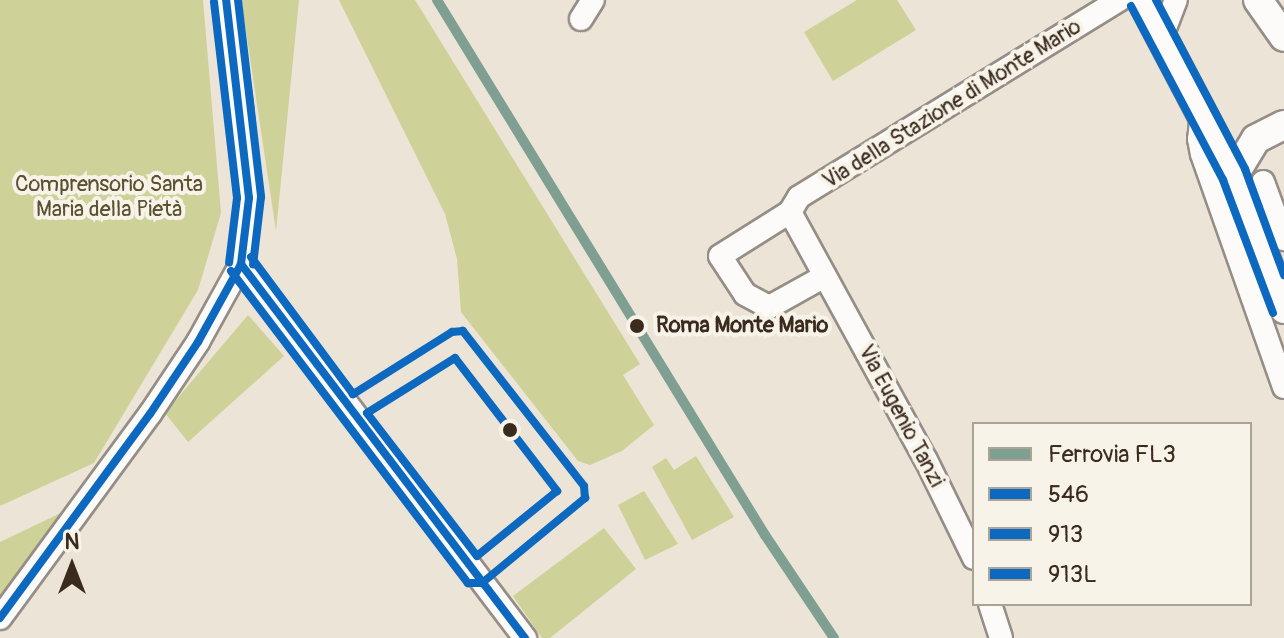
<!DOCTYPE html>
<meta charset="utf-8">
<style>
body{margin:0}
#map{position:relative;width:1284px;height:638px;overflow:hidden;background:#ede4d8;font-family:Pangolin,sans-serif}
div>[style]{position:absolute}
.green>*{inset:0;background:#ced198}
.roads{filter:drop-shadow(2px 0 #958e86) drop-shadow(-2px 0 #958e86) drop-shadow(0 2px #958e86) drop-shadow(0 -2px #958e86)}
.minor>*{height:22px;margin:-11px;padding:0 11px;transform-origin:11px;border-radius:11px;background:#fcfbf9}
.major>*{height:28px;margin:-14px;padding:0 14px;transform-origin:14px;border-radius:14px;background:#fcfbf9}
.bus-1>*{height:8px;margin:-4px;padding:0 4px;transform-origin:4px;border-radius:4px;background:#0c69bf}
.bus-2>*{height:8px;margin:-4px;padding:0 4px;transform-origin:4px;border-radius:4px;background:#0c69bf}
.bus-3>*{height:8px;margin:-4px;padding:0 4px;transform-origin:4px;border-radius:4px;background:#0c69bf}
.rail-1>*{height:10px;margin:-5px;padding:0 5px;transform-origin:5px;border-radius:5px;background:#809f93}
.dots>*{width:22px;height:22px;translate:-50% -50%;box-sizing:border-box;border:4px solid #f7f3e8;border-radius:50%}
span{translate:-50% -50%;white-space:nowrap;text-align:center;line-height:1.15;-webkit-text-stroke:8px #f7f3e8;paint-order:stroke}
.street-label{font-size:22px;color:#3b2a1e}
.park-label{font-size:22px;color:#5a5030}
.stop-label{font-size:22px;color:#3b2a1e;font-weight:700}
.left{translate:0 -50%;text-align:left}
.legend{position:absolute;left:972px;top:422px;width:280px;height:184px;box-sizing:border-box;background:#f7f3e8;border:2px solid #aca397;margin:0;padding:10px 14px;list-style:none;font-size:24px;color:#3b2a1e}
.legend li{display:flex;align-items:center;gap:16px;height:40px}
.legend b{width:40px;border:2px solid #aca397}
.north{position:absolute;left:32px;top:526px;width:80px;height:80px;-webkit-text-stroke:6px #f7f3e8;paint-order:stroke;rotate:0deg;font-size:22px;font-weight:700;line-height:32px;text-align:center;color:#3b2a1e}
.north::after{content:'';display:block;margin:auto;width:28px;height:36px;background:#3b2a1e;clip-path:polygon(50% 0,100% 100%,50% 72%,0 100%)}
</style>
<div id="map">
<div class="green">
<i style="clip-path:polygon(0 0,203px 0,221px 213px,198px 290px,94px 463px,0 506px)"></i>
<i style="clip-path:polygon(242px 0,299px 0,276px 231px,243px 11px)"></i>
<i style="clip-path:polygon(339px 0,415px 0,640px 364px,623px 375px,654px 425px,622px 451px,590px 465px,578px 461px,461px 312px,457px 259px,445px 214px)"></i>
<i style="clip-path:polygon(857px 0,897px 0,916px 30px,833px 81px,804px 32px)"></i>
<i style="clip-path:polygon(248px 315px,284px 356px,188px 442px,165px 413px)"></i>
<i style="clip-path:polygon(696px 456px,734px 517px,692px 540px,652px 467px,666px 458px,674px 470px)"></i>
<i style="clip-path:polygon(644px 491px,678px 544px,645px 560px,618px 505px)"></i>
<i style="clip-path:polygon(65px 511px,0 597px,0 542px)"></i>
<i style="clip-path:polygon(604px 528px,636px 569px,550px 638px,542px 638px,513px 596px)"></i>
</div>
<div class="roads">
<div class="minor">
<i style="left:581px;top:19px;width:22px;rotate:-58deg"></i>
<i style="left:1162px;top:36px;width:39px;rotate:-69deg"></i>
<i style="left:1202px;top:112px;width:27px;rotate:96deg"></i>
<i style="left:1199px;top:139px;width:15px;rotate:79deg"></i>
<i style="left:1202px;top:154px;width:247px;rotate:70.6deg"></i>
<i style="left:1263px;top:182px;width:61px;rotate:69.8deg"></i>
<i style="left:790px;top:212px;width:17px;rotate:-59deg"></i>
<i style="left:799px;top:197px;width:376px;rotate:-31.6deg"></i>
<i style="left:241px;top:264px;width:470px;rotate:52.8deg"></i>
<i style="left:825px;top:276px;width:64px;rotate:151deg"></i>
<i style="left:769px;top:307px;width:27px;rotate:-152deg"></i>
<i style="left:745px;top:294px;width:45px;rotate:-123.3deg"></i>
<i style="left:720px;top:256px;width:83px;rotate:-32.2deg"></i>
<i style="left:790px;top:212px;width:283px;rotate:61.3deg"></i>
<i style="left:926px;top:460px;width:109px;rotate:63.9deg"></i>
<i style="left:990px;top:604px;width:36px;rotate:72deg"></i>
<i style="left:0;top:618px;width:253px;rotate:-53.7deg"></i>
<i style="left:150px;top:414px;width:87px;rotate:-56.3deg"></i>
<i style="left:198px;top:342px;width:89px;rotate:-61.1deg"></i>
<i style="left:241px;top:264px;width:66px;rotate:-83.1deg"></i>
<i style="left:249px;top:198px;width:93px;rotate:-94.9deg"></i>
<i style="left:241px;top:105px;width:106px;rotate:-98.1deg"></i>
</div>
<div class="major">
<i style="left:1142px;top:0;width:198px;rotate:62.3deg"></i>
<i style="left:1234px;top:175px;width:143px;rotate:69.5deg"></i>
<i style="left:1258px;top:0;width:45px;rotate:54.9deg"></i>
<i style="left:1234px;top:175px;width:42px;rotate:-58.6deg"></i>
<i style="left:1256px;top:139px;width:31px;rotate:-27deg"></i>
</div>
</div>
<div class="bus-1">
<i style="left:241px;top:264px;width:470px;rotate:52.8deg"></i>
<i style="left:0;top:618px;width:253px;rotate:-53.7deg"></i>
<i style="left:150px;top:414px;width:87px;rotate:-56.3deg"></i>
<i style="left:198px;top:342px;width:89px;rotate:-61.1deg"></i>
<i style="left:241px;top:264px;width:66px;rotate:-83.1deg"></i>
<i style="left:249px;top:198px;width:199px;rotate:-96.6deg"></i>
</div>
<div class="bus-2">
<i style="left:214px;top:2px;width:197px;rotate:83.3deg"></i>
<i style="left:237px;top:198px;width:65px;rotate:97deg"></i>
<i style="left:1131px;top:6px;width:197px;rotate:62.1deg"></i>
<i style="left:1223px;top:180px;width:142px;rotate:69.4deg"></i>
<i style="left:231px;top:271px;width:392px;rotate:52.8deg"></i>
<i style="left:468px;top:583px;width:14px"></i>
<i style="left:482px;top:583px;width:134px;rotate:-39.5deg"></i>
<i style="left:585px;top:498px;width:12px;rotate:-95deg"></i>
<i style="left:584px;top:486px;width:197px;rotate:-128deg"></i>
<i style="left:463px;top:331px;width:11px;rotate:175deg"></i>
<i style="left:452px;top:332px;width:117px;rotate:147.9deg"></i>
</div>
<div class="bus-3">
<i style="left:238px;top:0;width:198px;rotate:83.3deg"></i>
<i style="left:261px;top:197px;width:68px;rotate:96.7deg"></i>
<i style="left:1156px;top:0;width:191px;rotate:62.2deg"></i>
<i style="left:1245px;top:169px;width:113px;rotate:69.8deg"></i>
<i style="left:251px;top:257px;width:171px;rotate:53.3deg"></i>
<i style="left:455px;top:358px;width:168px;rotate:52.5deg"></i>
<i style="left:557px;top:491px;width:103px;rotate:140.9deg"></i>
<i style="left:477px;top:556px;width:180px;rotate:-127.6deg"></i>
<i style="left:367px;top:413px;width:104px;rotate:-32deg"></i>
</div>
<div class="rail-1">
<i style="left:437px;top:0;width:628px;rotate:58.49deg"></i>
<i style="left:765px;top:535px;width:124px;rotate:56.2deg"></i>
</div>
<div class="dots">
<i style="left:637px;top:326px;background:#3b2a1e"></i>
<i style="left:510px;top:430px;background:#3b2a1e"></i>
</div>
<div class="street-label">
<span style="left:952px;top:104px;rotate:-32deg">Via della Stazione di Monte Mario</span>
<span style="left:901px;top:416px;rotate:62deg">Via Eugenio Tanzi</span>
</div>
<div class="park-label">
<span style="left:109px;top:197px">Comprensorio Santa<br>Maria della Pietà</span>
</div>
<div class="stop-label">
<span class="left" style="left:656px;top:326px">Roma Monte Mario</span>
</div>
<ul class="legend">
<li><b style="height:10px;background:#809f93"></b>Ferrovia FL3</li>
<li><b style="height:10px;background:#0c69bf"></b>546</li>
<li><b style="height:10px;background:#0c69bf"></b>913</li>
<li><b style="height:10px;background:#0c69bf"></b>913L</li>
</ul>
<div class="north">N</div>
</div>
